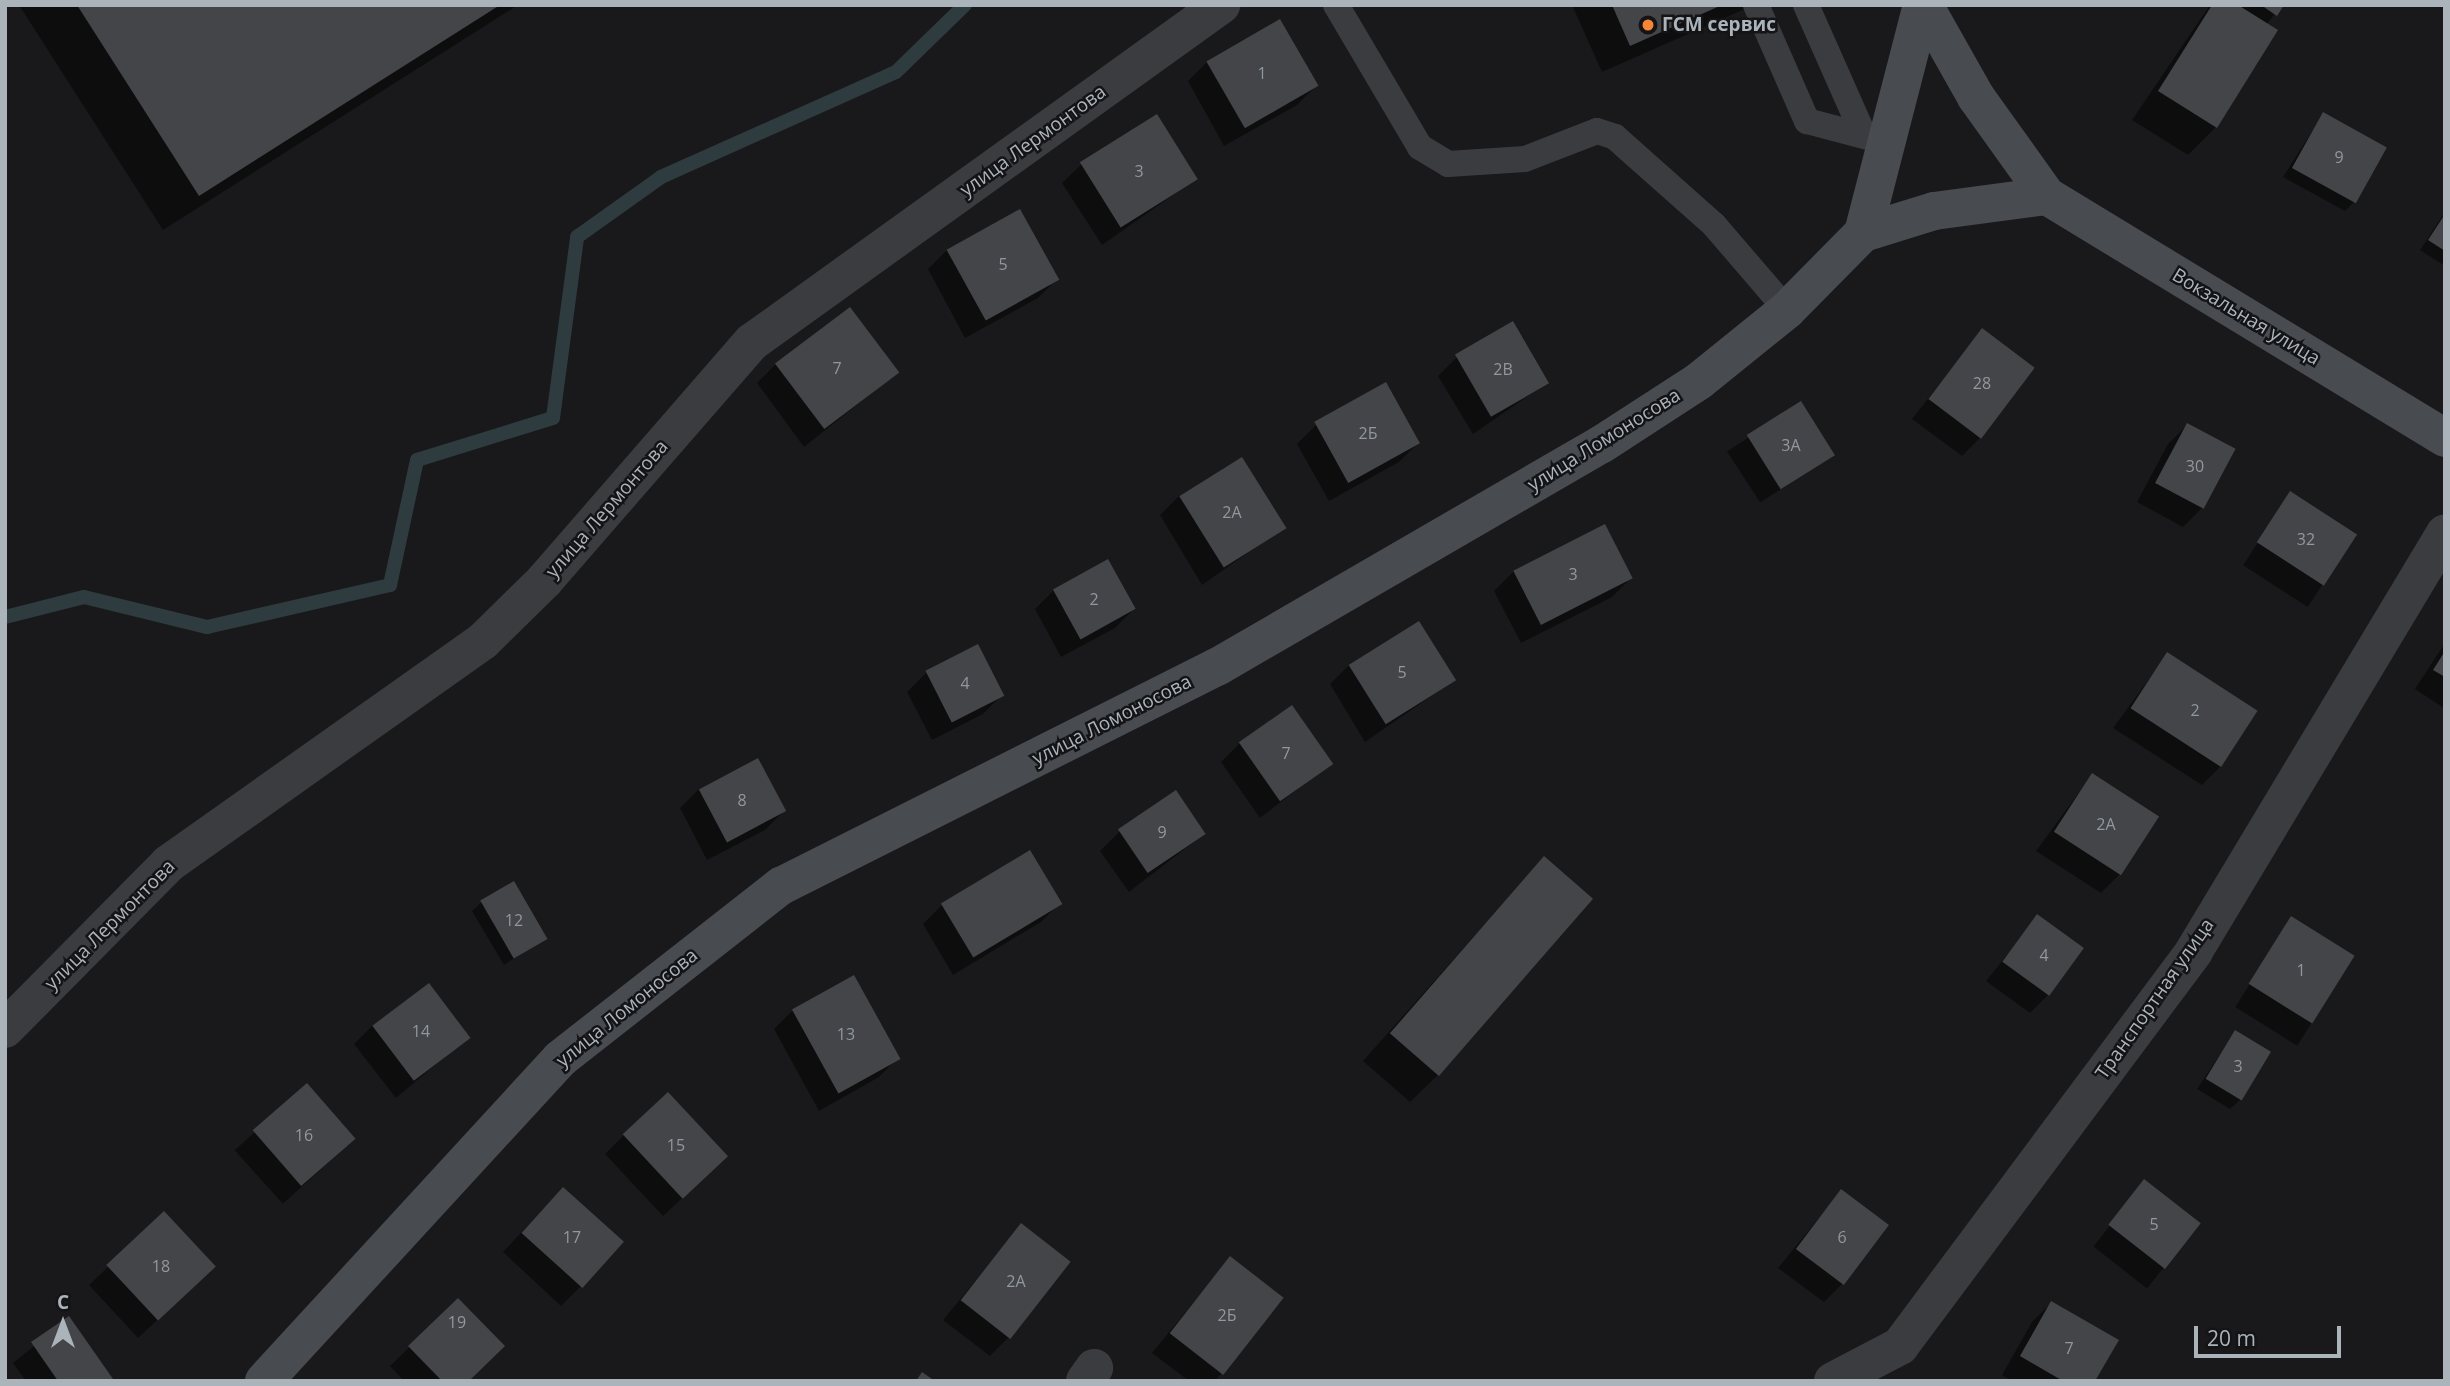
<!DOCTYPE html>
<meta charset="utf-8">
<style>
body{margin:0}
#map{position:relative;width:2450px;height:1386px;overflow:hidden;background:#19191b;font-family:"Open Sans",sans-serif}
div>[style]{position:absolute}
.shadow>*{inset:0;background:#0007;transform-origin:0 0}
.stream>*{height:14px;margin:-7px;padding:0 7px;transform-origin:7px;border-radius:7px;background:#2e3c40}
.building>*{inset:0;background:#434548;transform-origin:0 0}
.service>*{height:26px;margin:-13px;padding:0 13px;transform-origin:13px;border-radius:13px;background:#3a3c40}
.minor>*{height:38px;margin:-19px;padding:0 19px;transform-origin:19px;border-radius:19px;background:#3a3c40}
.secondary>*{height:38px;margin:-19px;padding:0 19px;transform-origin:19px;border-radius:19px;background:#484c50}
.dots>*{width:19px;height:19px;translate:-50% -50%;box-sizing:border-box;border:4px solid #141416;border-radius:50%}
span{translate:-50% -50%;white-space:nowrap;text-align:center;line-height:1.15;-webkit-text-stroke:5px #141416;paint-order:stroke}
.number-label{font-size:16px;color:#91989e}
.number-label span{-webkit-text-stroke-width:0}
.poi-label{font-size:19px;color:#abb4bb;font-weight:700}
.left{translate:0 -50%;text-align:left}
.street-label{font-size:19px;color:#abb4bb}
.frame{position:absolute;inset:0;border:7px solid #abb4bb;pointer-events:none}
.north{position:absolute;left:28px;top:1288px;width:70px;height:70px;-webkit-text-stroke:5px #141416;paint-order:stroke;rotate:0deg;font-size:19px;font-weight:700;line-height:28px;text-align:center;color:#abb4bb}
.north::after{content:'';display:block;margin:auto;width:24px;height:32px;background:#abb4bb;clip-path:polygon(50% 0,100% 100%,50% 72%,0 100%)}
.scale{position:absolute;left:2194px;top:1326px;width:147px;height:32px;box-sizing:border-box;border:4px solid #abb4bb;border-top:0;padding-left:9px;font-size:21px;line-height:24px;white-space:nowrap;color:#abb4bb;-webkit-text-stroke:5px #141416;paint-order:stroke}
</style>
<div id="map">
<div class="shadow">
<i style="clip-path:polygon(19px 5px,518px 5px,163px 230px)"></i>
<i style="clip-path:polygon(1572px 5px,1754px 5px,1602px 72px)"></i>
<i style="clip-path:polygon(2210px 5px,2282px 5px,2266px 25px,2216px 127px,2188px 155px,2132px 120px)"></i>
<i style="clip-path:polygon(1280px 21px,1316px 86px,1297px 105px,1224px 146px,1188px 81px,1207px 62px)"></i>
<i style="clip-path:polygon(2323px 114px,2354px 202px,2345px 211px,2283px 177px)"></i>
<i style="clip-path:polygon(1082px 164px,1196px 179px,1102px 245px,1062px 183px)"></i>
<i style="clip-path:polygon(2445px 212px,2445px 266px,2420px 250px)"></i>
<i style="clip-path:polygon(947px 250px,1057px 279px,1038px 298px,965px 338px,928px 269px)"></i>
<i style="clip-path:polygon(1982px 330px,1981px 437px,1962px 456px,1912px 419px)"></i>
<i style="clip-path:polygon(1457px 357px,1547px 383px,1473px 434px,1438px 376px)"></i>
<i style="clip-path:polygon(776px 364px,897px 373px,804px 447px,757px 383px)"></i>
<i style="left:1800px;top:404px;width:61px;height:87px;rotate:57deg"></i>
<i style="clip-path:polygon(1316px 425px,1418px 443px,1399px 462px,1329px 501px,1297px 444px)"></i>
<i style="clip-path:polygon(2187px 425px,2202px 508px,2183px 527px,2137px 502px,2168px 444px)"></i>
<i style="left:2290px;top:493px;width:77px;height:86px;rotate:33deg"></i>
<i style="clip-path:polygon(1179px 496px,1283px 528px,1202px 585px,1160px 515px)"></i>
<i style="clip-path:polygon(1605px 526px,1631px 578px,1612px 597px,1521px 643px,1494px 591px,1514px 571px)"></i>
<i style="clip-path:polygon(1054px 590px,1134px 609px,1115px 628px,1061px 657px,1035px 609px)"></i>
<i style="clip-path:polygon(2445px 643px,2445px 709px,2415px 689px)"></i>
<i style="clip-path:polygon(2167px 655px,2221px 766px,2202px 785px,2113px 728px)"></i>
<i style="clip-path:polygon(1349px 665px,1453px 681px,1365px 742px,1330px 684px)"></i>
<i style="clip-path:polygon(926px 673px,1002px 695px,983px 714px,932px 740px,907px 692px)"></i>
<i style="clip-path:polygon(1240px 743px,1330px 764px,1260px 818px,1221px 762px)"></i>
<i style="clip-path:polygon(2092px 775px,2120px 874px,2101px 893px,2036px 851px)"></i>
<i style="clip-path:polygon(699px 789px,784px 811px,765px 830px,707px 860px,680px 808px)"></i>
<i style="clip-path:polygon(1119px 832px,1204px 834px,1129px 892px,1100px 851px)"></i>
<i style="clip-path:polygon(1544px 858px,1438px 1075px,1410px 1102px,1363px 1061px)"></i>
<i style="clip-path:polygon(482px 902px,545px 938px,504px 965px,472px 911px)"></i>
<i style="clip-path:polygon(1060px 903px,1041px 922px,953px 975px,923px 924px,942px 905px)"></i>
<i style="clip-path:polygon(2038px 917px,2049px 994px,2030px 1013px,1986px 981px)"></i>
<i style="left:2291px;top:918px;width:73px;height:105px;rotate:32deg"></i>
<i style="clip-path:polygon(793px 1010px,898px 1058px,879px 1077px,819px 1111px,774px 1029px)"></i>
<i style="clip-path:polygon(373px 1025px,467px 1038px,396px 1098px,354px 1044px)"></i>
<i style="clip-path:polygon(2235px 1032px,2240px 1100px,2230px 1109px,2197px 1089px)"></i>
<i style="left:306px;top:1086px;width:72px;height:96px;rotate:48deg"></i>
<i style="clip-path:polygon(624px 1135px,726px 1157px,663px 1216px,605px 1154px)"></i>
<i style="left:2144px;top:1182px;width:68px;height:82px;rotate:38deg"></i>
<i style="clip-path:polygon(1841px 1191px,1843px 1283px,1824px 1302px,1778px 1268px)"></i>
<i style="clip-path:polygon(544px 1208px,580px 1287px,561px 1306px,503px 1252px)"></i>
<i style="clip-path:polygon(164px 1214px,195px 1285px,138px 1338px,89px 1285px)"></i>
<i style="clip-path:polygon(1021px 1226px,1009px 1337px,990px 1356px,943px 1320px)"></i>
<i style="clip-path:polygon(1230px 1258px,1281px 1298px,1215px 1381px,1189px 1381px,1152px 1353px)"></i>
<i style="clip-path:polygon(458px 1300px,467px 1381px,404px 1381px,390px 1366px)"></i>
<i style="clip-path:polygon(2051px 1303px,2093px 1381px,2012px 1381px,2002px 1375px,2032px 1322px)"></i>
<i style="clip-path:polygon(68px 1319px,109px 1381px,26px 1381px,13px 1363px)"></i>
</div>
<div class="stream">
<i style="left:5px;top:617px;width:81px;rotate:-14.2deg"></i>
<i style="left:84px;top:597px;width:127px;rotate:13.7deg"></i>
<i style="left:207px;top:627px;width:188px;rotate:-12.9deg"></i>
<i style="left:390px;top:585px;width:128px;rotate:-77.8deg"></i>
<i style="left:417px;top:460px;width:142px;rotate:-17.2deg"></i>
<i style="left:553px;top:418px;width:183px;rotate:-82.4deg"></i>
<i style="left:577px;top:237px;width:103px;rotate:-35.5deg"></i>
<i style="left:661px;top:177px;width:257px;rotate:-24.1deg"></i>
<i style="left:896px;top:72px;width:96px;rotate:-44.2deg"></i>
</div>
<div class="building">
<i style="clip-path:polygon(77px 5px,500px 5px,199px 196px)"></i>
<i style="clip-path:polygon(1612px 5px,1722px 5px,1630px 46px)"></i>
<i style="clip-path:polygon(2212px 5px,2238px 5px,2278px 30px,2217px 128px,2158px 91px)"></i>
<i style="clip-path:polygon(2261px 5px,2284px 5px,2277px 16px)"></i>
<i style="left:1280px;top:19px;width:77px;height:85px;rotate:60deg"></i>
<i style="left:2323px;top:112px;width:73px;height:64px;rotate:29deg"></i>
<i style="left:1157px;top:114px;width:77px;height:91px;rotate:58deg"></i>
<i style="left:1020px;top:209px;width:81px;height:84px;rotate:61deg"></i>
<i style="clip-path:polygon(2445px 214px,2445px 251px,2428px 240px)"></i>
<i style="left:850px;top:307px;width:82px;height:94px;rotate:53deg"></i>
<i style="left:1513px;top:321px;width:72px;height:67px;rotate:60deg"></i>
<i style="left:1982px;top:328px;width:66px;height:89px;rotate:37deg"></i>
<i style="left:1386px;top:382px;width:70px;height:82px;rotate:61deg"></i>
<i style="left:1801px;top:401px;width:64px;height:64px;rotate:58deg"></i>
<i style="left:2187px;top:423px;width:55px;height:68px;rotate:28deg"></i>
<i style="left:1242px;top:457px;width:84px;height:74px;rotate:58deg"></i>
<i style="left:2290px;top:491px;width:80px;height:61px;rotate:33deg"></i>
<i style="left:1605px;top:524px;width:61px;height:103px;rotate:63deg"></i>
<i style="left:1108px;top:559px;width:57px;height:63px;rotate:61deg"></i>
<i style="left:1419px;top:621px;width:70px;height:83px;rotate:58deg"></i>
<i style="left:978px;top:644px;width:58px;height:59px;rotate:63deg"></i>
<i style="clip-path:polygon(2445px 651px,2445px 677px,2433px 670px)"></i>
<i style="left:2167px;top:652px;width:108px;height:67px;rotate:33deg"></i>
<i style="left:1292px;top:705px;width:72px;height:65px;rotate:55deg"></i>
<i style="left:758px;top:758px;width:60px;height:67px;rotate:62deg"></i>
<i style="left:2092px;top:773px;width:80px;height:70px;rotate:33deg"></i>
<i style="left:1176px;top:790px;width:53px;height:70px;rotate:56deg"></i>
<i style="left:1030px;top:850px;width:63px;height:104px;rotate:59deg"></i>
<i style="left:1544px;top:856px;width:65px;height:235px;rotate:41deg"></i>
<i style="left:514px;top:881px;width:67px;height:39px;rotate:60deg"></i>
<i style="left:2037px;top:914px;width:58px;height:59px;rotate:36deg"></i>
<i style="left:2291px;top:916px;width:75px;height:80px;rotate:32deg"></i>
<i style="left:854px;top:975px;width:96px;height:71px;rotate:61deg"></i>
<i style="left:429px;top:983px;width:69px;height:71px;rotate:53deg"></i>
<i style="left:2235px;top:1030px;width:42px;height:57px;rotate:31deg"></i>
<i style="left:307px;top:1083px;width:74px;height:72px;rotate:49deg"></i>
<i style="left:668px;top:1092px;width:88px;height:62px;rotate:47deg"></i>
<i style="left:2144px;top:1179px;width:72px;height:58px;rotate:38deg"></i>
<i style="left:563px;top:1187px;width:82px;height:62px;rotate:42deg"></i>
<i style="left:1841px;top:1189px;width:60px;height:75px;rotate:37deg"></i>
<i style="left:164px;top:1211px;width:76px;height:79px;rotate:47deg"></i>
<i style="left:1021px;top:1223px;width:63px;height:98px;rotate:38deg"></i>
<i style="left:1230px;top:1256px;width:68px;height:98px;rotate:38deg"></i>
<i style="clip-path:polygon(458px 1298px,505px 1346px,469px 1381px,442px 1381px,408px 1346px)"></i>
<i style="clip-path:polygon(2051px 1301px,2119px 1340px,2095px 1381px,2063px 1381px,2020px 1356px)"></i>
<i style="clip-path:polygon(69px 1316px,113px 1379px,111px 1381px,58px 1381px,31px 1342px)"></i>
<i style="clip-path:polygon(922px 1372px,935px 1381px,916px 1381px)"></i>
</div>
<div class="service">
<i style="left:1336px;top:5px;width:165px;rotate:59.4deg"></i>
<i style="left:1420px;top:147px;width:33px;rotate:31deg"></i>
<i style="left:1448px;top:164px;width:77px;rotate:-3.7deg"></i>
<i style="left:1525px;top:159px;width:77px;rotate:-21.3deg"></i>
<i style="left:1597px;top:131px;width:19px;rotate:18deg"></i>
<i style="left:1615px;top:137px;width:132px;rotate:41.6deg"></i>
<i style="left:1714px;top:225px;width:112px;rotate:49.3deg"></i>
<i style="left:1756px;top:5px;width:127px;rotate:66.3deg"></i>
<i style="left:1807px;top:121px;width:86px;rotate:14.8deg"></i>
<i style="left:1806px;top:5px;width:143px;rotate:66.1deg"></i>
</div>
<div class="minor">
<i style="left:5px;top:1029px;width:232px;rotate:-45.3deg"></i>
<i style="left:168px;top:864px;width:386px;rotate:-35.3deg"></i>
<i style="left:483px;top:641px;width:86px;rotate:-44.5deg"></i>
<i style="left:544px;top:581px;width:317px;rotate:-49deg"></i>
<i style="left:752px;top:342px;width:578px;rotate:-35.7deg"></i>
<i style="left:1085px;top:1381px;width:16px;rotate:-55deg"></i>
<i style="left:1833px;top:1381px;width:76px;rotate:-27.6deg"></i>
<i style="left:1900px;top:1346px;width:492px;rotate:-53.3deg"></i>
<i style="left:2194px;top:951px;width:487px;rotate:-59deg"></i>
</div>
<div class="secondary">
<i style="left:1924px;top:5px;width:106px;rotate:60.5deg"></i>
<i style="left:1976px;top:97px;width:122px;rotate:54.4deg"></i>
<i style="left:2047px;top:196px;width:466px;rotate:31.3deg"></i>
<i style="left:1863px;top:233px;width:236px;rotate:-75.5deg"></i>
<i style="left:264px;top:1381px;width:437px;rotate:-47.4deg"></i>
<i style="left:560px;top:1059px;width:281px;rotate:-38.1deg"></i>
<i style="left:781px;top:886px;width:488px;rotate:-26.7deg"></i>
<i style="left:1217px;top:667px;width:445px;rotate:-30.1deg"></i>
<i style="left:1602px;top:444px;width:116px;rotate:-33deg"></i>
<i style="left:1699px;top:381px;width:113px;rotate:-38.9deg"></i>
<i style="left:1787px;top:310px;width:108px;rotate:-45.4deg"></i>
<i style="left:1863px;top:233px;width:74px;rotate:-17.2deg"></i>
<i style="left:1934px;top:211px;width:114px;rotate:-7.6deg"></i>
</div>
<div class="dots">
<i style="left:1648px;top:25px;background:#f78535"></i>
</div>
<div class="number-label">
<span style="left:1262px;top:73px">1</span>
<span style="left:2339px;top:157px">9</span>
<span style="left:1139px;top:171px">3</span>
<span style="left:1003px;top:264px">5</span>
<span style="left:837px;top:368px">7</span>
<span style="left:1503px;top:369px">2В</span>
<span style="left:1982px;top:383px">28</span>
<span style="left:1368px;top:433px">2Б</span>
<span style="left:1791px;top:445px">3А</span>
<span style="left:2195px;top:466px">30</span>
<span style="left:1232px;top:512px">2А</span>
<span style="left:2306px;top:539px">32</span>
<span style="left:1573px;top:574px">3</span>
<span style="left:1094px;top:599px">2</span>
<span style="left:1402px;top:672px">5</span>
<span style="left:965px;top:683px">4</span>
<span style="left:2195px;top:710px">2</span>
<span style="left:1286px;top:753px">7</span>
<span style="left:742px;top:800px">8</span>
<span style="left:2106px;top:824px">2А</span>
<span style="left:1162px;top:832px">9</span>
<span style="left:514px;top:920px">12</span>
<span style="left:2044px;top:955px">4</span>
<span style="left:2301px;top:970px">1</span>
<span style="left:421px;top:1031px">14</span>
<span style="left:846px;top:1034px">13</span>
<span style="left:2238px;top:1066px">3</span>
<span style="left:304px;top:1135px">16</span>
<span style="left:676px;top:1145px">15</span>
<span style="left:2154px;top:1224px">5</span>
<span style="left:572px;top:1237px">17</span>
<span style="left:1842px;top:1237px">6</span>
<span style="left:161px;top:1266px">18</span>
<span style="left:1016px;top:1281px">2А</span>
<span style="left:1227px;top:1315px">2Б</span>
<span style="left:457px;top:1322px">19</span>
<span style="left:2069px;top:1348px">7</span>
</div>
<div class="poi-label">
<span class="left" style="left:1662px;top:25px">ГСМ сервис</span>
</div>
<div class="street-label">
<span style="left:1033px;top:141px;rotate:-36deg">улица Лермонтова</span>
<span style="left:2246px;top:317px;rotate:31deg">Вокзальная улица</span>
<span style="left:1604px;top:440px;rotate:-32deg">улица Ломоносова</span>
<span style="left:607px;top:509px;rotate:-49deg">улица Лермонтова</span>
<span style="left:1112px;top:720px;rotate:-27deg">улица Ломоносова</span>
<span style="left:110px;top:925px;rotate:-45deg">улица Лермонтова</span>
<span style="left:2155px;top:999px;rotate:-55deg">Транспортная улица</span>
<span style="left:627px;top:1008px;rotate:-39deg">улица Ломоносова</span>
</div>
<div class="frame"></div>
<div class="north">С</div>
<div class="scale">20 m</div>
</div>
